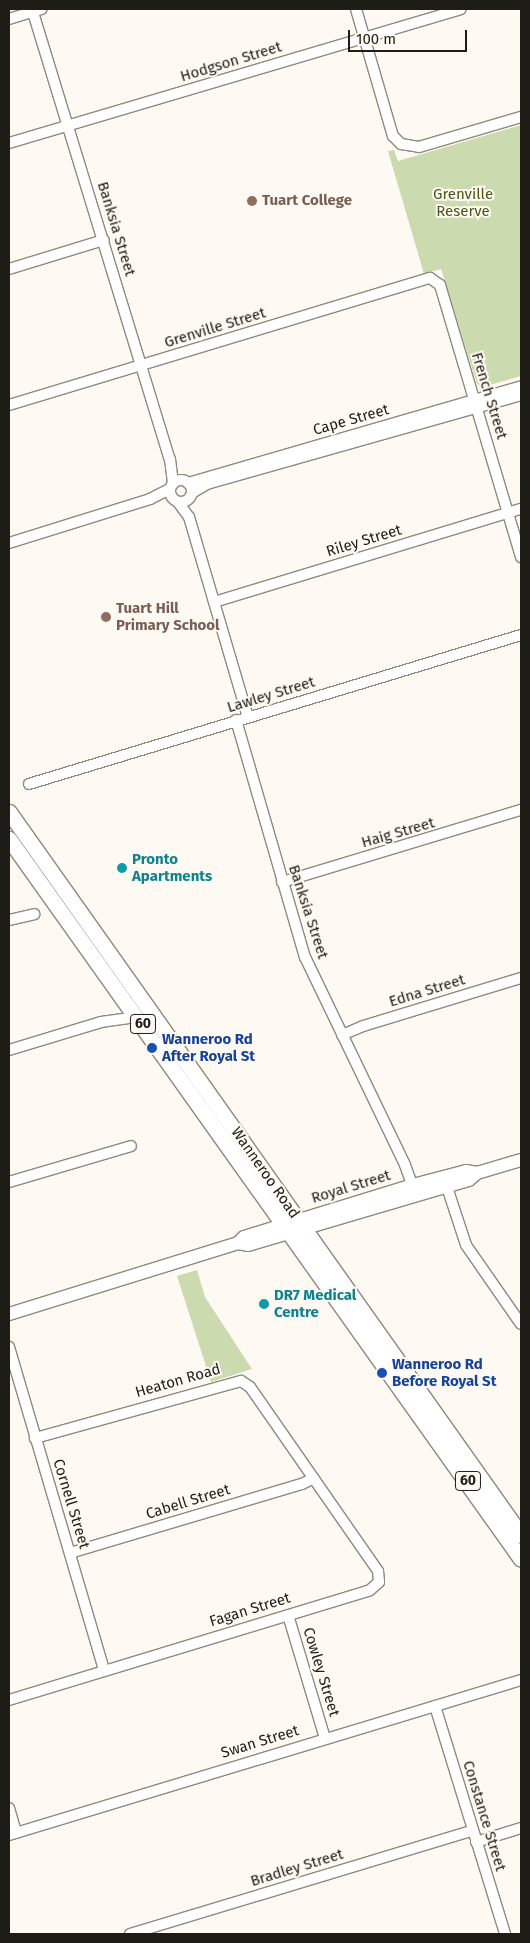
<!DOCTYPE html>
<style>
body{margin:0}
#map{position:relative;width:530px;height:1943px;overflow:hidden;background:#fefaf3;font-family:"Fira Sans",sans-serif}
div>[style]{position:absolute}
.green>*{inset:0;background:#ccdab0}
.roads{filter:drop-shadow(1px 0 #8f897e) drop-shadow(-1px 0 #8f897e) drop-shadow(0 1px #8f897e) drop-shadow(0 -1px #8f897e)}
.minor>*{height:10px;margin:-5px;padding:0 5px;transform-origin:5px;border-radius:5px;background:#fff}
.minor>.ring{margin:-5px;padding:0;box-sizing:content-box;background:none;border:10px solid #fff;border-radius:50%}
.major>*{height:12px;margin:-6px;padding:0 6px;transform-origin:6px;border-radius:6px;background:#fff}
.highway>*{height:15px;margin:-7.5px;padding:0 7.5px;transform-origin:7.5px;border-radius:7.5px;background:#fff}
.dots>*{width:14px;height:14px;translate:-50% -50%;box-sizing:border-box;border:2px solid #fefaf3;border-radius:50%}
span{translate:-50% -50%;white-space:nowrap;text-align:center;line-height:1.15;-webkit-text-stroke:4px #fefaf3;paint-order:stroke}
.shield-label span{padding:1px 4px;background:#fefaf3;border:1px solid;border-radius:4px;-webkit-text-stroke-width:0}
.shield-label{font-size:14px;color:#1e1c17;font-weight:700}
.street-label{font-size:15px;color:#1e1c17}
.park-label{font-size:15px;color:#475816}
.education-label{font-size:15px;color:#785e54;font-weight:700}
.left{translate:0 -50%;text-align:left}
.culture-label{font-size:15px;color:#0d838f;font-weight:700}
.transit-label{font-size:15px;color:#164399;font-weight:700}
.frame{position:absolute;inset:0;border:10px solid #1e1c17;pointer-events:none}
.scale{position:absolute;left:348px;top:30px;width:119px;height:22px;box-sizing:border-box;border:2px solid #1e1c17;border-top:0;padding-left:6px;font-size:15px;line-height:18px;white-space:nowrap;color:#1e1c17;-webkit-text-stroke:4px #fefaf3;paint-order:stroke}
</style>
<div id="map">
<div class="green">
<i style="clip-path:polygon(521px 125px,521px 376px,483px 387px,477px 384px,441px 269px,424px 274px,388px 151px,394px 150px,398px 161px)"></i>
<i style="clip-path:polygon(197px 1270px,205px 1297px,252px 1369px,211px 1382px,177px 1276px)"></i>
</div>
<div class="roads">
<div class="minor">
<i style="left:32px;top:9px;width:471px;rotate:73deg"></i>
<i style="left:170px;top:459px;width:25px;rotate:83deg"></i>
<i style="left:356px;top:9px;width:132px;rotate:73.8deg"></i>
<i style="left:393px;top:136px;width:11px;rotate:45deg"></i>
<i style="left:401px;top:144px;width:18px;rotate:9deg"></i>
<i style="left:419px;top:147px;width:106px;rotate:-16.4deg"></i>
<i style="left:9px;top:19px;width:34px;rotate:-17deg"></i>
<i style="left:9px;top:143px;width:471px;rotate:-16.5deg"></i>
<i style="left:9px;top:269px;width:99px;rotate:-17deg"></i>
<i style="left:9px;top:405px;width:440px;rotate:-16.8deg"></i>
<i style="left:430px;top:278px;width:12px;rotate:35deg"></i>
<i style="left:440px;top:285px;width:284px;rotate:73.4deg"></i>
<i class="ring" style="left:170px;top:480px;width:12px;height:12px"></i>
<i style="left:188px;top:483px;width:347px;rotate:-16.2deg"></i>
<i style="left:192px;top:493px;width:17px;rotate:-31deg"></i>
<i style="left:207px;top:484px;width:326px;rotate:-15.8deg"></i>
<i style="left:178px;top:502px;width:19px;rotate:54deg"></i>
<i style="left:189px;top:517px;width:209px;rotate:73.6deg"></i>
<i style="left:9px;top:543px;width:148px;rotate:-17.3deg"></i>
<i style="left:150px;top:499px;width:22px;rotate:-27deg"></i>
<i style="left:214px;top:602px;width:321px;rotate:-16.9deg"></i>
<i style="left:236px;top:720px;width:247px;rotate:73.8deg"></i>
<i style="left:305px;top:957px;width:231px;rotate:64.3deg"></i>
<i style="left:405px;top:1165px;width:29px;rotate:70deg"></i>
<i style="left:29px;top:784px;width:514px;rotate:-16.85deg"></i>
<i style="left:282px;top:882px;width:250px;rotate:-16.8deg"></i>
<i style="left:9px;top:920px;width:26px;rotate:-13deg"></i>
<i style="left:342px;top:1035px;width:23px;rotate:-23deg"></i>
<i style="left:363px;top:1026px;width:165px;rotate:-16.9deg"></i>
<i style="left:9px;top:1050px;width:96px;rotate:-16.9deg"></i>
<i style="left:101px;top:1022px;width:37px;rotate:-8deg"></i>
<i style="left:445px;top:1181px;width:67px;rotate:71.8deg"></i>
<i style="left:466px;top:1245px;width:96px;rotate:55.2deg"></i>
<i style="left:9px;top:1182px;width:127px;rotate:-16.4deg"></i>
<i style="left:9px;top:1347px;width:337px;rotate:73.6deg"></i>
<i style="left:70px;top:1553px;width:242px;rotate:-16.6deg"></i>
<i style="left:302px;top:1484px;width:13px;rotate:-27deg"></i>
<i style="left:288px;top:1615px;width:128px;rotate:73.3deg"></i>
<i style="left:9px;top:1700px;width:377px;rotate:-16.9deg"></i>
<i style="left:370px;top:1590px;width:12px;rotate:-42deg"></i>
<i style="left:379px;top:1582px;width:11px;rotate:-95deg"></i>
<i style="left:378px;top:1571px;width:224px;rotate:-124.8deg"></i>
<i style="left:250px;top:1387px;width:11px;rotate:-146deg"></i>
<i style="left:241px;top:1381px;width:214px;rotate:164.5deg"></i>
<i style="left:435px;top:1706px;width:239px;rotate:72.9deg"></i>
<i style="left:9px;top:1808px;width:26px;rotate:74deg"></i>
<i style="left:9px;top:1835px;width:535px;rotate:-16.84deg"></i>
<i style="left:476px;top:1842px;width:47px;rotate:-17.3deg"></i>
<i style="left:130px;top:1934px;width:357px;rotate:-16.8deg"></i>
</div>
<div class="major">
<i style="left:238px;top:1243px;width:8px;rotate:-45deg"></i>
<i style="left:244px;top:1237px;width:177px;rotate:-17.1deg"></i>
<i style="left:413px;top:1185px;width:55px;rotate:-14.8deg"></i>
<i style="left:466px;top:1171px;width:11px;rotate:10deg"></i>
<i style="left:9px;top:1314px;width:240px;rotate:-17.2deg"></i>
<i style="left:238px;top:1243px;width:10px;rotate:11deg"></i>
<i style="left:248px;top:1245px;width:230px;rotate:-16.4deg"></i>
<i style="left:469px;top:1180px;width:11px;rotate:-41deg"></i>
<i style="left:477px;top:1173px;width:46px;rotate:-16.5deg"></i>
</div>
<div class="highway">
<i style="left:9px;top:812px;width:886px;rotate:54.7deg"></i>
<i style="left:9px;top:839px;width:883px;rotate:54.58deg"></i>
</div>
</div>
<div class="dots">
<i style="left:252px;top:201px;background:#8d6e63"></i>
<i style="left:106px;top:617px;background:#8d6e63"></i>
<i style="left:122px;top:868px;background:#0f9aa8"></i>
<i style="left:152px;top:1048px;background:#1a4fb4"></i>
<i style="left:264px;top:1304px;background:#0f9aa8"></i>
<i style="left:382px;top:1373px;background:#1a4fb4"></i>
</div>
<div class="shield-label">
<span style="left:143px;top:1024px">60</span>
<span style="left:468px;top:1481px">60</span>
</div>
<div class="street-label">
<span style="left:231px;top:62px;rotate:-17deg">Hodgson Street</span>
<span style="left:116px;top:229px;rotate:73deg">Banksia Street</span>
<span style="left:215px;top:328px;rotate:-17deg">Grenville Street</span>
<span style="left:489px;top:396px;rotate:73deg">French Street</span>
<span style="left:351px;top:420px;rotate:-16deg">Cape Street</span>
<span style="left:364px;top:541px;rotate:-17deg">Riley Street</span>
<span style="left:271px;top:695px;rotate:-17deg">Lawley Street</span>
<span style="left:398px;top:833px;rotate:-16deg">Haig Street</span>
<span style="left:308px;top:912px;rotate:72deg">Banksia Street</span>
<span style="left:427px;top:991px;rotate:-17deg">Edna Street</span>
<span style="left:265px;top:1173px;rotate:55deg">Wanneroo Road</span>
<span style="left:351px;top:1187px;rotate:-17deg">Royal Street</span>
<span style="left:178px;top:1381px;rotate:-16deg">Heaton Road</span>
<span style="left:188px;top:1502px;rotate:-17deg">Cabell Street</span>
<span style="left:71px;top:1504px;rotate:73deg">Cornell Street</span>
<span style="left:250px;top:1610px;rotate:-17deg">Fagan Street</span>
<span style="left:321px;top:1672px;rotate:73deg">Cowley Street</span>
<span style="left:260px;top:1742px;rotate:-17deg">Swan Street</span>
<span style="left:484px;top:1816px;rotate:73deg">Constance Street</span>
<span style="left:297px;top:1868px;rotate:-17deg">Bradley Street</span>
</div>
<div class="park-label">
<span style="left:463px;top:203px">Grenville<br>Reserve</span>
</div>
<div class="education-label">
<span class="left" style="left:262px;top:201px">Tuart College</span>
<span class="left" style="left:116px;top:617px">Tuart Hill<br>Primary School</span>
</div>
<div class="culture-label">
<span class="left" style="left:132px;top:868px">Pronto<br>Apartments</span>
<span class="left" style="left:274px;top:1304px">DR7 Medical<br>Centre</span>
</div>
<div class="transit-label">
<span class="left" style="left:162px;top:1048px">Wanneroo Rd<br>After Royal St</span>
<span class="left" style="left:392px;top:1373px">Wanneroo Rd<br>Before Royal St</span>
</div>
<div class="frame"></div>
<div class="scale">100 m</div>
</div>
